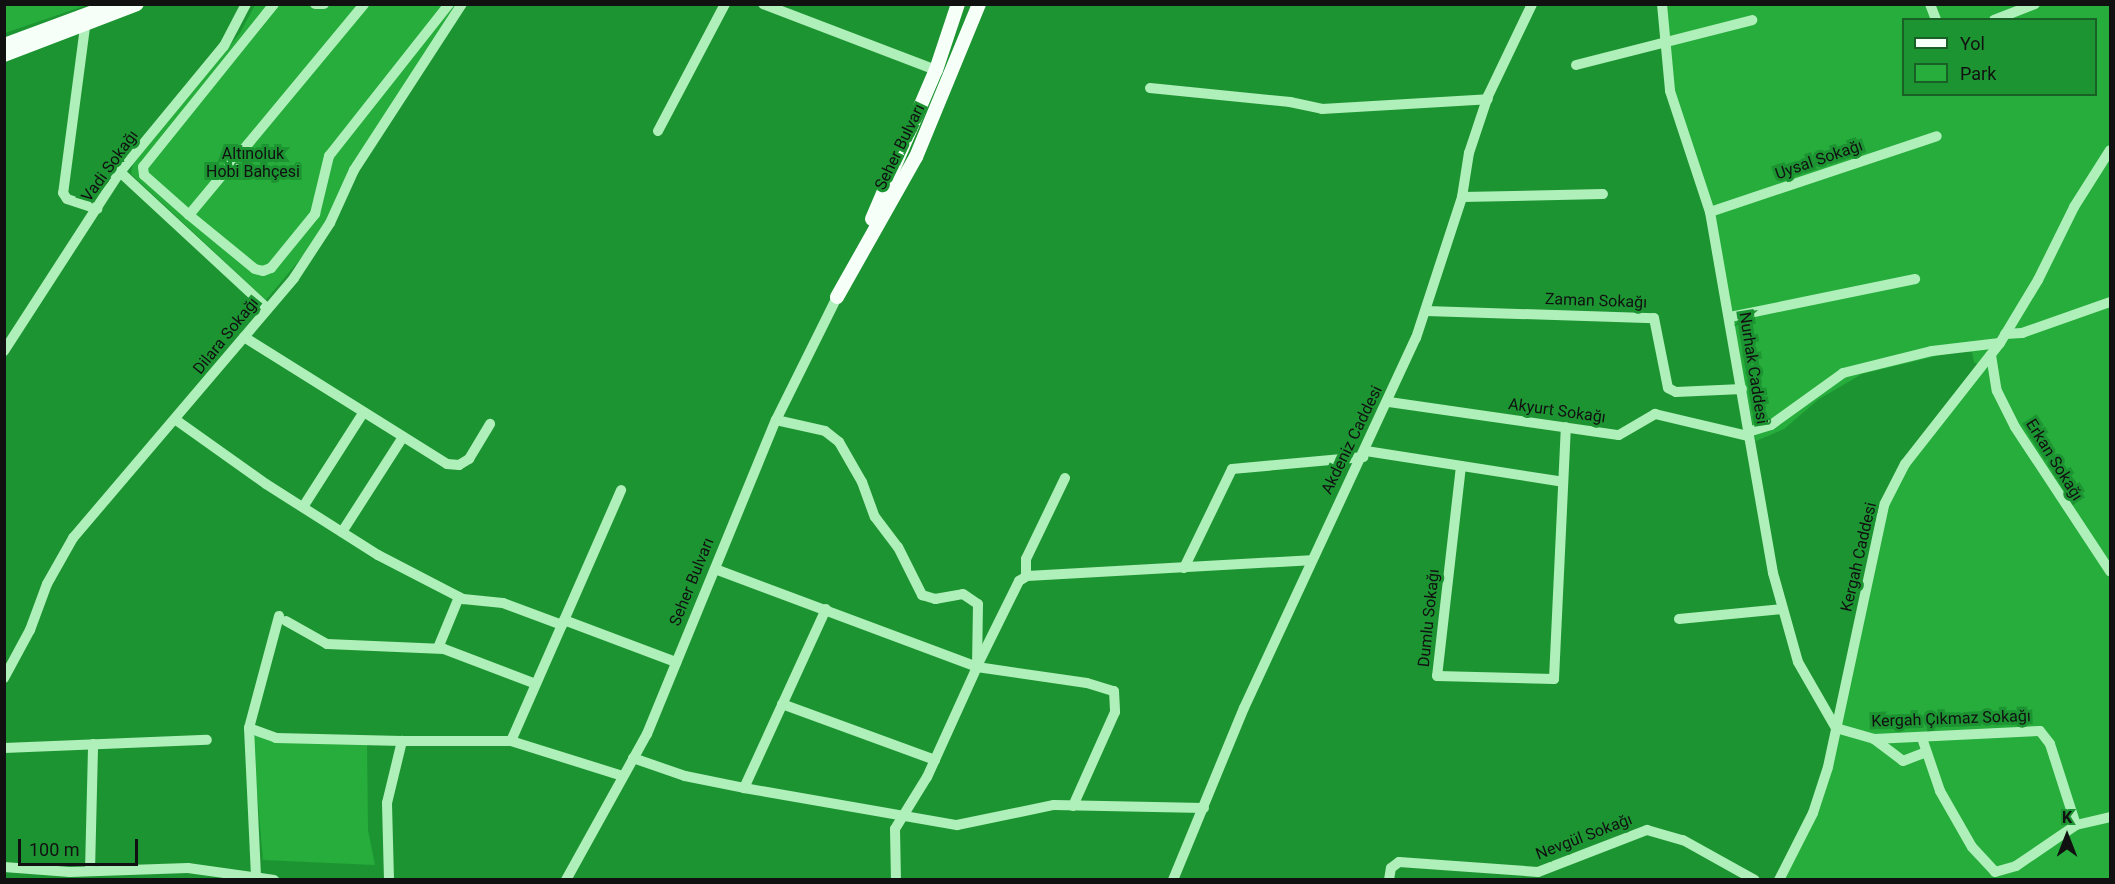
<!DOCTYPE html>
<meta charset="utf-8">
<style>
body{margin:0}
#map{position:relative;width:2115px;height:884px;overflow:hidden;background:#1d9432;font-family:Roboto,sans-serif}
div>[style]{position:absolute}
.green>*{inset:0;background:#26ad3c}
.minor>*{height:10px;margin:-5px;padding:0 5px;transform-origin:5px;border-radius:5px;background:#afefb9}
.major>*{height:14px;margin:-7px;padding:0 7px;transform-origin:7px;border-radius:7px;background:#f7fff9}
span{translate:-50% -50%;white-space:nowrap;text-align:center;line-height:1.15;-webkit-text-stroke:6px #1d9432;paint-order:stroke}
.street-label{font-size:16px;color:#111}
.park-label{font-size:16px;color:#111}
.frame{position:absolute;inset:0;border:6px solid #111;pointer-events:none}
.legend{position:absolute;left:1902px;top:18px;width:195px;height:78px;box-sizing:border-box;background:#1d9432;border:2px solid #186025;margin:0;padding:8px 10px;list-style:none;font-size:18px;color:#111}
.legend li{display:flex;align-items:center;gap:12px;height:30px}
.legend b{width:30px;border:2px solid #186025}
.north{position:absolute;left:2037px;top:806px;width:60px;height:60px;-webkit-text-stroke:4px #1d9432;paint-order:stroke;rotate:0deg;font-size:16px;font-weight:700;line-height:24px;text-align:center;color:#111}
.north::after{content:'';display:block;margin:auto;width:21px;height:27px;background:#111;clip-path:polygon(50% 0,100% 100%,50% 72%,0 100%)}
.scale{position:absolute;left:18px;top:839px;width:120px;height:27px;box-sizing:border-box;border:3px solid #111;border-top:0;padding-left:8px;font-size:18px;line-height:21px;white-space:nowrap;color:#111;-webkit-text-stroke:4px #1d9432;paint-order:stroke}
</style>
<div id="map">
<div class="green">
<i style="clip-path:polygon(5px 4px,87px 4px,87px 5px,5px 33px)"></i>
<i style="clip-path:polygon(255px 5px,458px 5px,307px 251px,266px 300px,131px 174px,133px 164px,240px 33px)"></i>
<i style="clip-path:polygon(evenodd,1665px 5px,2110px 5px,2110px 879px,1781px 879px,1813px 812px,1888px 493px,1982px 368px,1974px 362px,1972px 352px,1953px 352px,1862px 374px,1819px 399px,1784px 429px,1756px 441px,1712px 219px,1676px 112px,1665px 5px,1904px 20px,2096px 20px,2096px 94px,1904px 94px,1904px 20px)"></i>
<i style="clip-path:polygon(252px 735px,367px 742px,368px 830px,375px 865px,263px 860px)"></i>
</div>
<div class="minor">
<i style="left:274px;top:4px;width:209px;rotate:128.8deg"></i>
<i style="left:143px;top:167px;width:8px;rotate:83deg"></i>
<i style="left:144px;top:175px;width:60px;rotate:41.6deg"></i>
<i style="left:189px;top:215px;width:85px;rotate:39.3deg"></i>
<i style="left:255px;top:269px;width:8px;rotate:14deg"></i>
<i style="left:263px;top:271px;width:9px;rotate:-21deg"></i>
<i style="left:271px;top:268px;width:70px;rotate:-50.8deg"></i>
<i style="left:315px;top:214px;width:60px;rotate:-76.4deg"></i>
<i style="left:329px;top:156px;width:194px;rotate:-51.7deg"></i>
<i style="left:315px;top:4px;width:9px"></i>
<i style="left:763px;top:4px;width:185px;rotate:20.9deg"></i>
<i style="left:1662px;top:4px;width:87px;rotate:84.7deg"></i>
<i style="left:1670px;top:91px;width:127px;rotate:71.7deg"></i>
<i style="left:1710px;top:212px;width:366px;rotate:80.1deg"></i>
<i style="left:1773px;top:573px;width:92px;rotate:74.3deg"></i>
<i style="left:1798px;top:662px;width:76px;rotate:60.1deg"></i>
<i style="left:1836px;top:728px;width:40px;rotate:16deg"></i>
<i style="left:1874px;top:739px;width:166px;rotate:-2.8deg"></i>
<i style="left:2040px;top:731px;width:16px;rotate:52deg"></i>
<i style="left:2050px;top:744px;width:85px;rotate:72.2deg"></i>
<i style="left:2076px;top:825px;width:35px;rotate:-13deg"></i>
<i style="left:1930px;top:4px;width:17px;rotate:69deg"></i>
<i style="left:1994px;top:20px;width:44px;rotate:-21.3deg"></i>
<i style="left:85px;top:27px;width:167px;rotate:97.5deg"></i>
<i style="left:63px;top:193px;width:7px;rotate:56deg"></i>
<i style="left:67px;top:199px;width:32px;rotate:18deg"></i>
<i style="left:1576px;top:65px;width:182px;rotate:-14.3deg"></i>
<i style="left:1150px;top:88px;width:141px;rotate:5.7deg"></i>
<i style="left:1290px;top:102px;width:33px;rotate:12deg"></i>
<i style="left:1322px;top:109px;width:166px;rotate:-3.4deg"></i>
<i style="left:658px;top:131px;width:144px;rotate:-62.2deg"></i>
<i style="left:120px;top:172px;width:200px;rotate:42.8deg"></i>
<i style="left:1462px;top:197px;width:141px;rotate:-1.2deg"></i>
<i style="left:1710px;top:212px;width:239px;rotate:-18.5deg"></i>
<i style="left:189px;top:215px;width:274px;rotate:-50.3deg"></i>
<i style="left:1426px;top:311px;width:228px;rotate:1.8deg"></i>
<i style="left:1654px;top:318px;width:71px;rotate:78.7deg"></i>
<i style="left:1668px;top:388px;width:9px;rotate:27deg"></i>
<i style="left:1676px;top:392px;width:66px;rotate:-2.6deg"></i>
<i style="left:1730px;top:317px;width:189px;rotate:-11.6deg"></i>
<i style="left:2005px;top:334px;width:17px;rotate:-3deg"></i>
<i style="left:2022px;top:333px;width:93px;rotate:-19.4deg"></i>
<i style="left:244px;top:337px;width:239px;rotate:32deg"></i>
<i style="left:447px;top:464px;width:12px;rotate:5deg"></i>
<i style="left:459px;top:465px;width:12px;rotate:-31deg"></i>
<i style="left:469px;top:459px;width:41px;rotate:-59deg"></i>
<i style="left:4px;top:351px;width:213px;rotate:-57.1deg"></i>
<i style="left:120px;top:172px;width:163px;rotate:-50.5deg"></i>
<i style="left:224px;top:46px;width:47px;rotate:-62.4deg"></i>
<i style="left:1991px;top:355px;width:36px;rotate:81deg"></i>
<i style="left:1997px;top:391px;width:40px;rotate:63.4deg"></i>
<i style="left:2015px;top:427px;width:173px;rotate:56.6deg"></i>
<i style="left:1389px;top:402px;width:232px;rotate:8.2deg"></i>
<i style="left:1619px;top:435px;width:42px;rotate:-30.3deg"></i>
<i style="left:1655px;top:414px;width:96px;rotate:13.3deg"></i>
<i style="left:176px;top:420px;width:110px;rotate:35.4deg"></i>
<i style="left:266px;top:484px;width:133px;rotate:32.4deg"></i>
<i style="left:378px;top:555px;width:96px;rotate:27.4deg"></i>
<i style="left:463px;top:599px;width:40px;rotate:5.7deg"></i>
<i style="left:503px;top:603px;width:63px;rotate:20.4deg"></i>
<i style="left:776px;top:420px;width:50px;rotate:12.7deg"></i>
<i style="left:825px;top:431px;width:18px;rotate:38deg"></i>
<i style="left:839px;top:442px;width:46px;rotate:60.1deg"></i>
<i style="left:862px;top:482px;width:37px;rotate:70deg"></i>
<i style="left:875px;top:517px;width:38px;rotate:53deg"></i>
<i style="left:898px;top:547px;width:54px;rotate:63.4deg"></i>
<i style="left:922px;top:595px;width:14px;rotate:17deg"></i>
<i style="left:935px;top:599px;width:28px;rotate:-10deg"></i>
<i style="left:963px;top:594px;width:18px;rotate:34deg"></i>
<i style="left:978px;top:604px;width:63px;rotate:90.9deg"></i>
<i style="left:977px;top:667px;width:121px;rotate:114.4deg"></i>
<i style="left:927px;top:777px;width:61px;rotate:121.6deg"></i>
<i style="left:895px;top:829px;width:51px;rotate:88.9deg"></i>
<i style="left:1748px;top:432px;width:24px;rotate:-17deg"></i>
<i style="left:1771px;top:425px;width:89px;rotate:-35.8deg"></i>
<i style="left:1843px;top:373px;width:92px;rotate:-13.9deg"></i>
<i style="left:1932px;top:351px;width:68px;rotate:-6.7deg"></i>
<i style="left:1366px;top:451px;width:199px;rotate:8.9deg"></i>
<i style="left:1461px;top:466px;width:211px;rotate:96.5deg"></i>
<i style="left:1437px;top:676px;width:117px;rotate:1.5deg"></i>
<i style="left:1554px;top:679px;width:252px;rotate:-87.3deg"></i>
<i style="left:303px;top:507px;width:112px;rotate:-57.4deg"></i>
<i style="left:342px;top:532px;width:113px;rotate:-57.3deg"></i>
<i style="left:1184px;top:568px;width:110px;rotate:-64.1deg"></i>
<i style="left:1232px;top:469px;width:132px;rotate:-5.2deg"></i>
<i style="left:715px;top:569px;width:280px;rotate:20.5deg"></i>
<i style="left:977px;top:667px;width:111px;rotate:8.3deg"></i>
<i style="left:1087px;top:683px;width:28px;rotate:17deg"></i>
<i style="left:1114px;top:691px;width:21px;rotate:87deg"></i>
<i style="left:1115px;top:712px;width:103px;rotate:114.1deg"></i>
<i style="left:1026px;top:576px;width:17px;rotate:-90deg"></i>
<i style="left:1026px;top:559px;width:90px;rotate:-64.3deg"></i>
<i style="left:826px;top:609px;width:197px;rotate:114.6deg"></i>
<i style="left:744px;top:788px;width:216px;rotate:9.9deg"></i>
<i style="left:957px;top:825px;width:99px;rotate:-11.7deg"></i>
<i style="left:1054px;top:805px;width:150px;rotate:1.1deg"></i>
<i style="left:1679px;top:619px;width:104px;rotate:-5.5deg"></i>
<i style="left:564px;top:620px;width:120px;rotate:20.6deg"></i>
<i style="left:286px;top:621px;width:47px;rotate:29.3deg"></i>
<i style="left:327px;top:644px;width:117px;rotate:2.4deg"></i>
<i style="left:444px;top:649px;width:98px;rotate:20.8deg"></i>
<i style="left:438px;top:648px;width:55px;rotate:-67.6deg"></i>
<i style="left:978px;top:664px;width:93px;rotate:-63.7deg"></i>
<i style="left:1019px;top:581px;width:9px;rotate:-32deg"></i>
<i style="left:1027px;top:576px;width:284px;rotate:-3.2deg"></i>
<i style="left:4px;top:678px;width:55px;rotate:-61.6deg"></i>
<i style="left:30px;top:630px;width:49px;rotate:-69.7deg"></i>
<i style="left:47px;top:584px;width:53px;rotate:-60.5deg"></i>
<i style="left:73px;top:538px;width:341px;rotate:-49.6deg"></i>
<i style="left:294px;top:278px;width:66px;rotate:-56.8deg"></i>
<i style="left:330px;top:223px;width:58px;rotate:-65.6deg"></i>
<i style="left:354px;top:170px;width:198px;rotate:-57deg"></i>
<i style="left:782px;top:704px;width:163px;rotate:20.1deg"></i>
<i style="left:249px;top:728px;width:29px;rotate:20deg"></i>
<i style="left:276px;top:738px;width:126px;rotate:1.4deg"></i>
<i style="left:1922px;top:738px;width:56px;rotate:71.2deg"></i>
<i style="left:1940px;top:791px;width:64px;rotate:60.3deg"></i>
<i style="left:1972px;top:847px;width:34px;rotate:47deg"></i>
<i style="left:1995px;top:872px;width:22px;rotate:-16deg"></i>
<i style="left:2016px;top:866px;width:73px;rotate:-34.3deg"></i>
<i style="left:1874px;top:739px;width:36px;rotate:37deg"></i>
<i style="left:1903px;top:761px;width:25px;rotate:-21deg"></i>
<i style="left:511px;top:741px;width:274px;rotate:-66.3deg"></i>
<i style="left:4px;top:748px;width:203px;rotate:-2.3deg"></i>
<i style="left:633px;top:758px;width:55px;rotate:19.1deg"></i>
<i style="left:685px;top:776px;width:60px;rotate:11.5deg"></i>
<i style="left:4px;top:867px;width:66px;rotate:4.3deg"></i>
<i style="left:70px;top:872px;width:118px;rotate:-1.9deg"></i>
<i style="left:188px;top:868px;width:87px;rotate:7.9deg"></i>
<i style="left:90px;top:871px;width:127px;rotate:-88.6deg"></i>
<i style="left:256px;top:876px;width:148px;rotate:-92.7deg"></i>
<i style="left:249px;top:728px;width:116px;rotate:-75deg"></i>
<i style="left:389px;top:880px;width:77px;rotate:-91.5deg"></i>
<i style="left:387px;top:803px;width:64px;rotate:-76.4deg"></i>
<i style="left:402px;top:741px;width:109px"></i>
<i style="left:511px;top:741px;width:117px;rotate:17.4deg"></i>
<i style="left:566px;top:880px;width:167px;rotate:-61deg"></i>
<i style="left:647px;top:734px;width:339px;rotate:-67.7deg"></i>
<i style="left:776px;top:420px;width:137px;rotate:-63.6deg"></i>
<i style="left:1173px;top:880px;width:186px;rotate:-67.6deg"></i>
<i style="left:1244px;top:708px;width:408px;rotate:-65.1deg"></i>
<i style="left:1416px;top:338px;width:148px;rotate:-71.9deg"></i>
<i style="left:1462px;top:197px;width:45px;rotate:-81deg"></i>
<i style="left:1469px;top:153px;width:60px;rotate:-71.6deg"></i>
<i style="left:1488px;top:96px;width:102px;rotate:-64.4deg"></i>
<i style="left:1389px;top:880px;width:12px;rotate:-81deg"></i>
<i style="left:1391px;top:868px;width:10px;rotate:-37deg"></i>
<i style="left:1399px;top:862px;width:139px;rotate:4.1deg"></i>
<i style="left:1538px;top:872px;width:117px;rotate:-21.1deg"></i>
<i style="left:1647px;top:830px;width:37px;rotate:16deg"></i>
<i style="left:1683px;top:840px;width:82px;rotate:29.1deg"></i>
<i style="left:1779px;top:880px;width:75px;rotate:-63.1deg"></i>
<i style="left:1813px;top:813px;width:48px;rotate:-71.9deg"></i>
<i style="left:1828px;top:767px;width:268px;rotate:-77.9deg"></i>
<i style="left:1884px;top:505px;width:46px;rotate:-62.9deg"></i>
<i style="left:1905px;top:464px;width:154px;rotate:-51.9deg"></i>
<i style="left:2000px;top:343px;width:74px;rotate:-58.9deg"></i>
<i style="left:2038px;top:280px;width:81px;rotate:-63.7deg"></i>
<i style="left:2074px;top:207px;width:67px;rotate:-57.7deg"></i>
</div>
<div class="major">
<i style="left:4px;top:45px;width:118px;rotate:-20.3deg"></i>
<i style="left:4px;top:55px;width:142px;rotate:-21deg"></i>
<i style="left:872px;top:219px;width:162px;rotate:-66.8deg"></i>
<i style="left:936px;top:70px;width:70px;rotate:-71.6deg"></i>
<i style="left:837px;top:297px;width:161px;rotate:-60.6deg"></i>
<i style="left:916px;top:157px;width:165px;rotate:-67.6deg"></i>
</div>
<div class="street-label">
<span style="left:900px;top:147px;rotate:-64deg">Seher Bulvarı</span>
<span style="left:1819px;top:160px;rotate:-19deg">Uysal Sokağı</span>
<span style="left:110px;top:166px;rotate:-54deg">Vadi Sokağı</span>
<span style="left:1596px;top:301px;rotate:2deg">Zaman Sokağı</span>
<span style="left:226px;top:336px;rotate:-51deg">Dilara Sokağı</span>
<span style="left:1753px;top:368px;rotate:81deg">Nurhak Caddesi</span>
<span style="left:1557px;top:411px;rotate:8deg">Akyurt Sokağı</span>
<span style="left:1352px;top:440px;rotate:-64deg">Akdeniz Caddesi</span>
<span style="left:2054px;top:460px;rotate:58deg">Erkan Sokağı</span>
<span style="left:1859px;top:557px;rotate:-77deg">Kergah Caddesi</span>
<span style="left:692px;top:582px;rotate:-68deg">Seher Bulvarı</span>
<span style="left:1429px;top:618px;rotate:-84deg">Dumlu Sokağı</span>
<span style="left:1951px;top:719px;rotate:-2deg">Kergah Çıkmaz Sokağı</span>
<span style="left:1584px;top:837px;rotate:-21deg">Nevgül Sokağı</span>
</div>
<div class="park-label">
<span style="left:253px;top:163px">Altınoluk<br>Hobi Bahçesi</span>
</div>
<div class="frame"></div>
<ul class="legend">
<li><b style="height:8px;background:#f7fff9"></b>Yol</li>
<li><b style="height:16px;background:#26ad3c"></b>Park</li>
</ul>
<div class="north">K</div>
<div class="scale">100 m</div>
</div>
